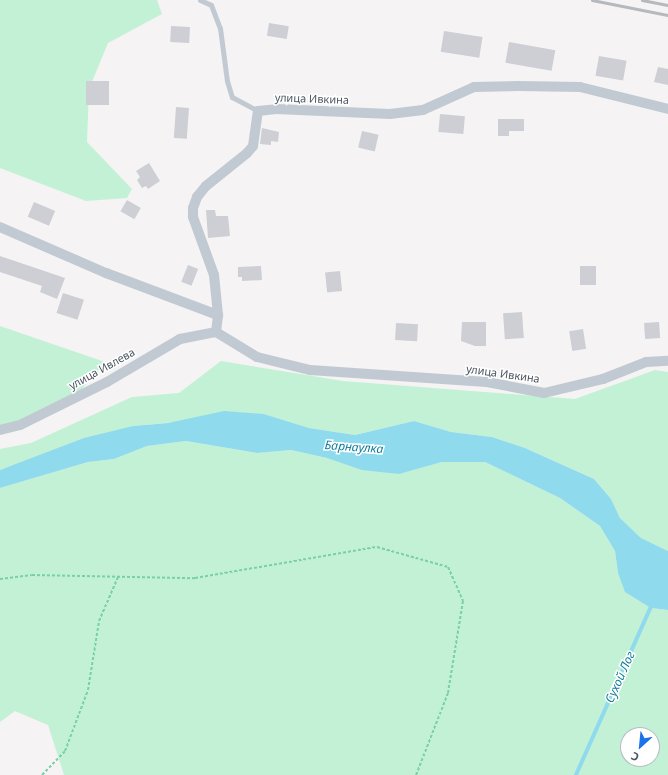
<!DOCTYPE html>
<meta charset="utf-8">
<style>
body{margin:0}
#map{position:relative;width:668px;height:775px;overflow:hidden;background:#f5f3f3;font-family:"Noto Sans",sans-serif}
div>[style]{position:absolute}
.green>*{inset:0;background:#c3f1d5}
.water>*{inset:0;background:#90daee}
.stream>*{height:3.5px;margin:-1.75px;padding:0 1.75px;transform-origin:1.75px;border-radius:1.75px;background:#90daee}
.building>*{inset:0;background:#cdcfd5;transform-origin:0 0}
.path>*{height:2px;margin-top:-1px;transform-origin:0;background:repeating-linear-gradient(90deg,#7ad0a6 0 3px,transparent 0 5px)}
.service>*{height:5px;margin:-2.5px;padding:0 2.5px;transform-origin:2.5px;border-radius:2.5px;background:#c1cad2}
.minor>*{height:10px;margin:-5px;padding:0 5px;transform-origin:5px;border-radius:5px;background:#c1cad2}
.rail>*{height:3px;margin:-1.5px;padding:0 1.5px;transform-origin:1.5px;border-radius:1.5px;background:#b5b8bd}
span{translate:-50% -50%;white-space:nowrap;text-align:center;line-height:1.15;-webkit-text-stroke:3px #fff;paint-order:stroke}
.street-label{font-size:11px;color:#4a5661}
.water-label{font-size:12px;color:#0c7c9b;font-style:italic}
.north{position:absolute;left:620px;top:727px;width:40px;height:40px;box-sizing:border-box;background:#fff;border:1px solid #b7bbc0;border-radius:50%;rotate:207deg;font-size:11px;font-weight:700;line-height:16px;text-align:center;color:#4a5661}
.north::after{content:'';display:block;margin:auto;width:14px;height:18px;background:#1a73e8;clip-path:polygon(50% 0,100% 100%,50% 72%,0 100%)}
</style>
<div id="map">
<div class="green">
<i style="clip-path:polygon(0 0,157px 0,162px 14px,108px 43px,89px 89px,87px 142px,132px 189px,127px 198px,86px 201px,0 168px)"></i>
<i style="clip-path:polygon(0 326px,105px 362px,82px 389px,11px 428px,0 430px)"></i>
<i style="clip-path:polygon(221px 361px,343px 381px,575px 399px,655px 370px,668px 372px,668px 551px,641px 538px,620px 518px,611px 499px,594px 479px,525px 448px,492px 437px,451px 432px,414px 421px,355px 435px,309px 428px,264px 414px,133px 426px,0 470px,0 449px,31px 443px,132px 397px,179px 393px)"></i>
<i style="clip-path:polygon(evenodd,186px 441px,257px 453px,291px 450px,398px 474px,442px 462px,485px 462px,560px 498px,600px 526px,615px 551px,618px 573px,651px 608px,668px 610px,668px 775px,64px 775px,48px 725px,15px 711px,0 722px,0 488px,88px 462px,114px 459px,147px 446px,186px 441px,628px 735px,652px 735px,652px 759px,628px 759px,628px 735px)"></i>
</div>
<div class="water">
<i style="clip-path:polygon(224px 411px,264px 414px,309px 428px,355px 435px,414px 421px,451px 432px,492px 437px,525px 448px,594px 479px,611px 499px,620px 518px,641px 538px,668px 551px,668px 610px,651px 608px,625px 592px,618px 573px,615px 551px,600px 526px,560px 498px,485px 462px,442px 462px,399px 474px,362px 470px,327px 458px,291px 450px,257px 453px,186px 441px,147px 446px,114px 459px,88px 462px,0 488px,0 470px,84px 438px,133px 426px,168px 423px)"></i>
</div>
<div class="stream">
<i style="left:576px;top:775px;width:187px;rotate:-66deg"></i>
</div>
<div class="building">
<i style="left:269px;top:23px;width:20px;height:13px;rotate:9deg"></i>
<i style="left:171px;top:26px;width:19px;height:16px;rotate:3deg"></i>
<i style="left:444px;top:31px;width:39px;height:21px;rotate:9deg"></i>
<i style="left:509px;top:42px;width:47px;height:21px;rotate:10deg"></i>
<i style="left:599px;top:56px;width:28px;height:20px;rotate:10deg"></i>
<i style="clip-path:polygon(658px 67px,668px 69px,668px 85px,654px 82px)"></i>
<i style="left:86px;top:81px;width:23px;height:24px"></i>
<i style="left:176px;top:107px;width:13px;height:31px;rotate:4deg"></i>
<i style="left:440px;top:114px;width:25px;height:18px;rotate:5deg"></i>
<i style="clip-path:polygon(498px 119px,524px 119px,524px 131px,509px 131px,509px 136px,498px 136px)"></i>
<i style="clip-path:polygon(262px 128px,279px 132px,278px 142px,271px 141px,271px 145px,260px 144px)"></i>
<i style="left:362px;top:131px;width:17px;height:17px;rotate:13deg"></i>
<i style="clip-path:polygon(149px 163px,160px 181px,148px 189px,146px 186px,142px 188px,137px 180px,140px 177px,136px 171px)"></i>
<i style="left:127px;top:200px;width:16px;height:13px;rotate:30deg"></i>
<i style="left:34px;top:202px;width:23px;height:16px;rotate:23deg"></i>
<i style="clip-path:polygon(206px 210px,215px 210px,216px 216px,228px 216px,230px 236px,208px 238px)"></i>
<i style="clip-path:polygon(0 256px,65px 278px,57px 299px,40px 292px,42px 286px,0 272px)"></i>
<i style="left:188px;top:265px;width:11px;height:18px;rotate:22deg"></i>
<i style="clip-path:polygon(261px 266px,262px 280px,242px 281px,242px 277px,238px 277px,238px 267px)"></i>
<i style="left:580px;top:266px;width:16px;height:19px"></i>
<i style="left:340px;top:271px;width:20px;height:15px;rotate:84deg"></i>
<i style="left:63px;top:293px;width:22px;height:21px;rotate:18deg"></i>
<i style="left:522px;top:312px;width:26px;height:19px;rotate:86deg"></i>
<i style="clip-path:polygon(462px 322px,486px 322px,486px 346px,475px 346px,461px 341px)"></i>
<i style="left:659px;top:322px;width:16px;height:15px;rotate:86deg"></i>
<i style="left:396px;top:323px;width:22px;height:17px;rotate:3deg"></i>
<i style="left:583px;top:329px;width:20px;height:14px;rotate:81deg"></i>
</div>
<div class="path">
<i style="left:0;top:579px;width:32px;rotate:-7deg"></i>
<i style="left:32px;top:575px;width:163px;rotate:1.1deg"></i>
<i style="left:195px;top:578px;width:185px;rotate:-9.7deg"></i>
<i style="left:377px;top:547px;width:74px;rotate:15.7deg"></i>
<i style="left:448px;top:567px;width:37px;rotate:66deg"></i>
<i style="left:463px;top:601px;width:93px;rotate:99.3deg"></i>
<i style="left:448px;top:693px;width:88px;rotate:111.3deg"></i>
<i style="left:42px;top:775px;width:33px;rotate:-46deg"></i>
<i style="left:65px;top:751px;width:65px;rotate:-69.3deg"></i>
<i style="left:88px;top:690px;width:70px;rotate:-80.9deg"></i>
<i style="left:99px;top:621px;width:48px;rotate:-66.6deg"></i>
</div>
<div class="service">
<i style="left:200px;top:0;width:12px;rotate:24deg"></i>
<i style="left:211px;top:5px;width:25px;rotate:69deg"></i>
<i style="left:220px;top:28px;width:53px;rotate:82.5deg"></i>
<i style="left:227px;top:81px;width:17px;rotate:73deg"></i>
<i style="left:232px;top:97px;width:30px;rotate:28deg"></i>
</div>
<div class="minor">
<i style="left:0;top:227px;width:116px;rotate:23.5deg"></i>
<i style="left:106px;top:273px;width:120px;rotate:20.6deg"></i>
<i style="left:216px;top:332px;width:17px;rotate:-83deg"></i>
<i style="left:218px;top:315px;width:40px;rotate:-95.7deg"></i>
<i style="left:214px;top:275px;width:62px;rotate:-109.9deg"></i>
<i style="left:193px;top:217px;width:9px;rotate:-90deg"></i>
<i style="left:193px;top:208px;width:12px;rotate:-70deg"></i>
<i style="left:197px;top:197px;width:14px;rotate:-51deg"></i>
<i style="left:206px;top:186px;width:53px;rotate:-38.8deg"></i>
<i style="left:247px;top:153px;width:9px;rotate:-49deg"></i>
<i style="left:253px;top:146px;width:35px;rotate:-82deg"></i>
<i style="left:258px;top:111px;width:18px;rotate:-6deg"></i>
<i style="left:276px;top:109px;width:114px;rotate:2.5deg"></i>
<i style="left:390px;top:114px;width:33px;rotate:-7deg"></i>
<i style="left:423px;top:110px;width:56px;rotate:-24.3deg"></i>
<i style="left:474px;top:87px;width:44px;rotate:-1.3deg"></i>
<i style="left:518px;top:86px;width:62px;rotate:0.9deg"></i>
<i style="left:580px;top:87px;width:91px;rotate:14deg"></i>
<i style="left:216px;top:332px;width:48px;rotate:31.4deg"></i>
<i style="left:257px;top:357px;width:55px;rotate:13.8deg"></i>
<i style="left:310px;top:370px;width:177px;rotate:3.9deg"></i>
<i style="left:487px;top:382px;width:58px;rotate:10.9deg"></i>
<i style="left:544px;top:393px;width:61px;rotate:-13.3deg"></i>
<i style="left:603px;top:379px;width:46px;rotate:-21.6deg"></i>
<i style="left:646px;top:362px;width:22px;rotate:-3deg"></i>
<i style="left:0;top:430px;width:21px;rotate:-14deg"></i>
<i style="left:20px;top:425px;width:97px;rotate:-26.3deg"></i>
<i style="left:107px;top:382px;width:85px;rotate:-30.5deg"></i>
<i style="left:180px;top:339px;width:37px;rotate:-11deg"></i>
</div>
<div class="rail">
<i style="left:592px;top:0;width:77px;rotate:11.2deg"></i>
<i style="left:642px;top:0;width:26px;rotate:11deg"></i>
</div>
<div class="street-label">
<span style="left:312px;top:99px;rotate:2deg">улица Ивкина</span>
<span style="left:102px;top:369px;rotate:-29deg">улица Ивлева</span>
<span style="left:503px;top:374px;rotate:8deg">улица Ивкина</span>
</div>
<div class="water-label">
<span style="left:354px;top:447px;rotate:4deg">Барнаулка</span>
<span style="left:620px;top:677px;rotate:-66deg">Сухой Лог</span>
</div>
<div class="north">С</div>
</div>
